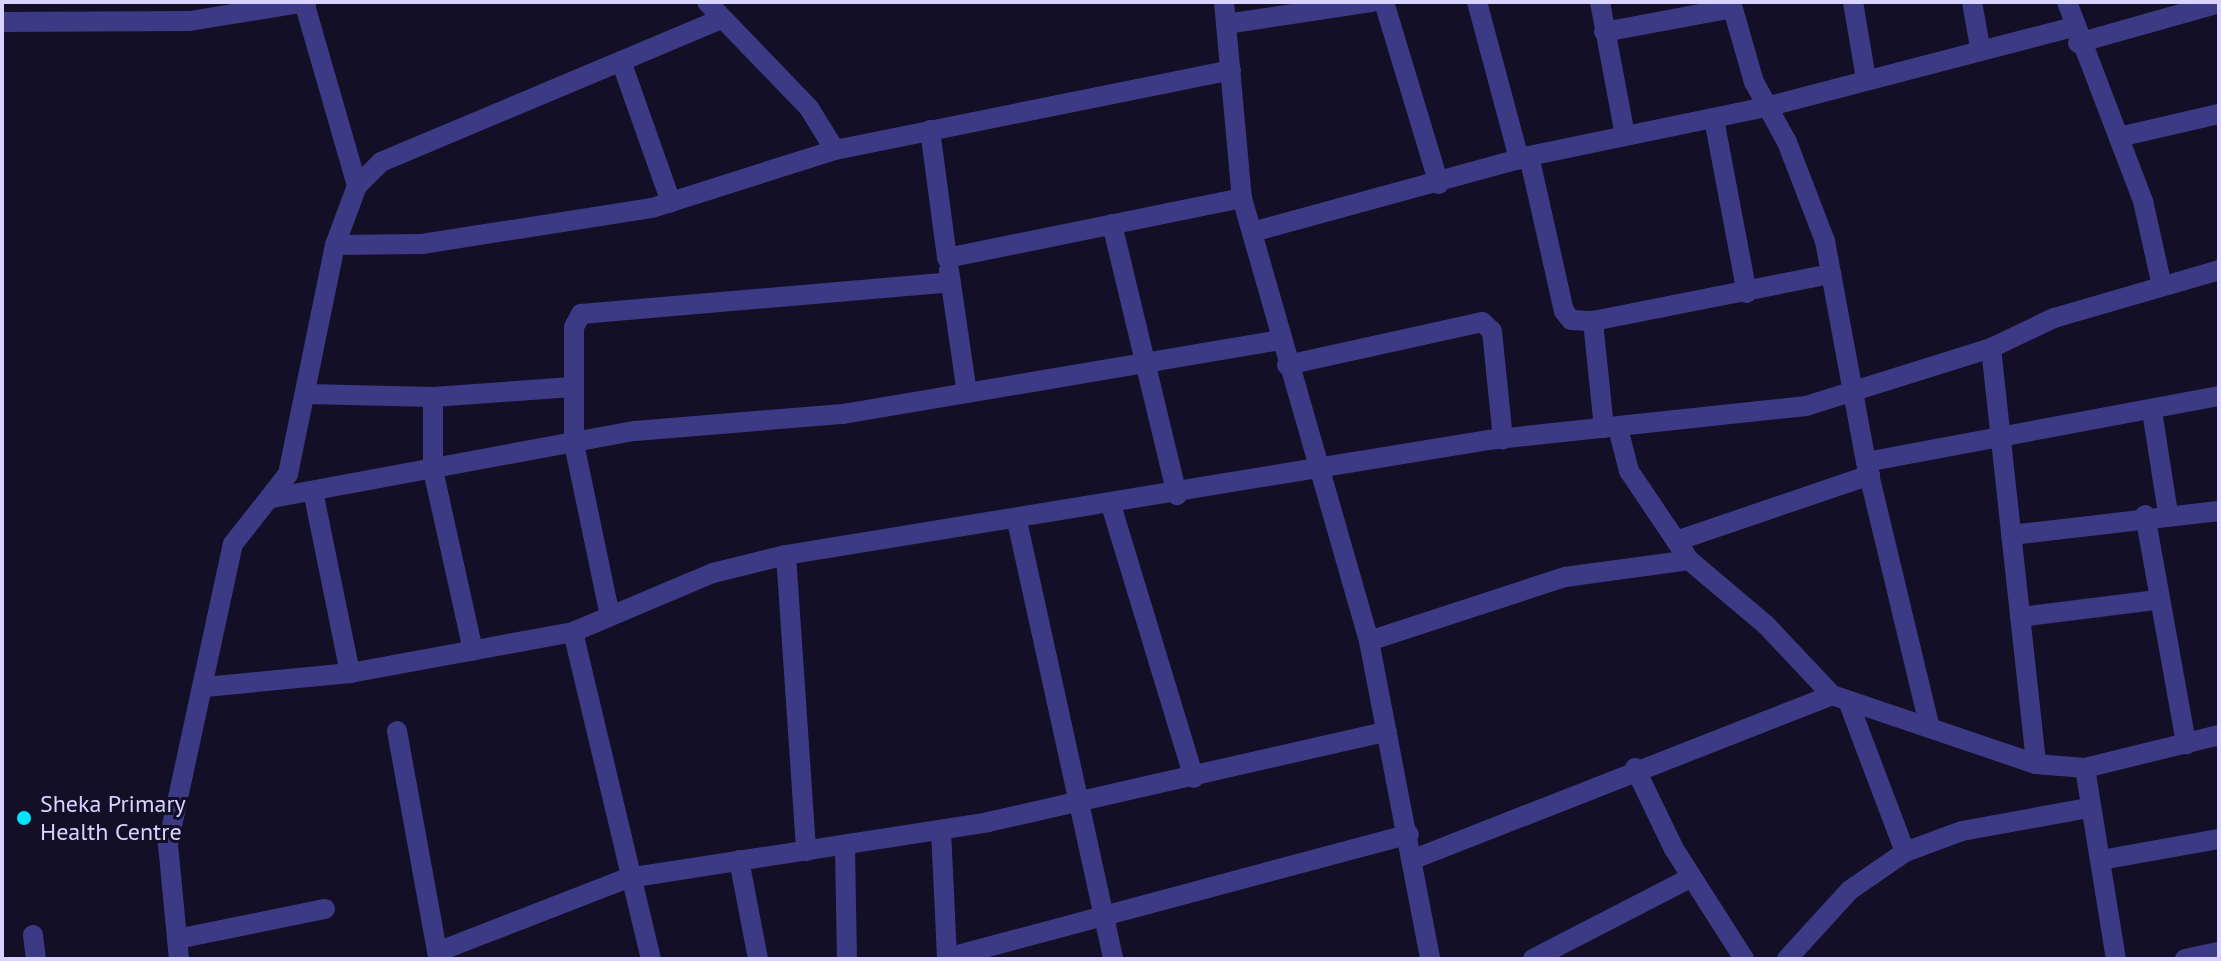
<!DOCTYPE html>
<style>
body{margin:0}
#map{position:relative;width:2221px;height:961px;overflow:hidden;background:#130f26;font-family:"PT Sans",sans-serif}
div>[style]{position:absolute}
.minor>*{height:20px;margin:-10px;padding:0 10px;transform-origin:10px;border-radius:10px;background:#3d3a85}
.dots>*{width:22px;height:22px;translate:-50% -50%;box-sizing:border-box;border:4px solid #130f26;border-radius:50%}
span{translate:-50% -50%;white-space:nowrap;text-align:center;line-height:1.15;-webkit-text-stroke:6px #130f26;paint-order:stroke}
.poi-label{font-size:24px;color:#d9d4ff}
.left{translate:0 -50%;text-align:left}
.frame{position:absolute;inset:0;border:4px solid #d9d4ff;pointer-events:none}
</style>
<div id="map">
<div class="minor">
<i style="left:304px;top:2px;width:191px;rotate:73.9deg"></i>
<i style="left:707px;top:2px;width:147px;rotate:46.1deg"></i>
<i style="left:809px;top:108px;width:49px;rotate:58.2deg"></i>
<i style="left:1224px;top:2px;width:197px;rotate:84.8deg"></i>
<i style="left:1242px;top:198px;width:461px;rotate:74deg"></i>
<i style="left:1369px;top:641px;width:324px;rotate:79.1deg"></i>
<i style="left:1384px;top:2px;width:190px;rotate:73.2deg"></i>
<i style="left:1477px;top:2px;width:163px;rotate:75deg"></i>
<i style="left:1600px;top:2px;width:136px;rotate:79.4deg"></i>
<i style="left:1731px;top:2px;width:83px;rotate:74deg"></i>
<i style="left:1754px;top:82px;width:68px;rotate:61.2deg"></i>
<i style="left:1787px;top:142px;width:106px;rotate:69deg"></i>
<i style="left:1825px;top:241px;width:225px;rotate:79.5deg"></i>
<i style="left:1866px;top:462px;width:270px;rotate:76.5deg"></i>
<i style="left:1853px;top:2px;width:78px;rotate:80.4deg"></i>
<i style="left:1972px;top:2px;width:46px;rotate:79.9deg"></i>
<i style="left:2067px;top:2px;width:213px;rotate:69.1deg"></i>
<i style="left:2143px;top:201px;width:87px;rotate:77.4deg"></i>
<i style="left:2px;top:22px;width:188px;rotate:-0.3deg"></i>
<i style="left:190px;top:21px;width:118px;rotate:-9.3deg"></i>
<i style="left:1226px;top:24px;width:148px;rotate:-8.6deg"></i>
<i style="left:1604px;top:32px;width:130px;rotate:-10.6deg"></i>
<i style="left:2078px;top:43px;width:147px;rotate:-15.8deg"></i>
<i style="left:621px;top:61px;width:150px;rotate:70.5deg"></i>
<i style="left:1714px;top:119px;width:177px;rotate:79.3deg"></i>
<i style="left:930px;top:130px;width:129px;rotate:82.4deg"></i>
<i style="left:947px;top:258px;width:301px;rotate:-11.5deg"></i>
<i style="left:2119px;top:137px;width:103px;rotate:-13deg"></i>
<i style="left:1529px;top:156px;width:159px;rotate:77.3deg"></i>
<i style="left:1564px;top:311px;width:11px;rotate:52deg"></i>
<i style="left:1571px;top:320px;width:22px;rotate:3deg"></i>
<i style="left:1112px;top:224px;width:279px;rotate:76.5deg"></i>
<i style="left:1252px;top:232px;width:287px;rotate:-15.3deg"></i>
<i style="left:1529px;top:156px;width:242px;rotate:-11.7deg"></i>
<i style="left:1766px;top:107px;width:318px;rotate:-14.6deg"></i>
<i style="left:335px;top:245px;width:87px;rotate:-0.7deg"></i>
<i style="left:422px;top:244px;width:233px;rotate:-8.9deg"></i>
<i style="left:652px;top:208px;width:192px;rotate:-17.6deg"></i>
<i style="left:835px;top:150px;width:404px;rotate:-11.4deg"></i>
<i style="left:949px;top:270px;width:124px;rotate:81.7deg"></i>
<i style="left:1991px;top:348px;width:418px;rotate:83.8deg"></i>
<i style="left:1287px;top:365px;width:200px;rotate:-12.4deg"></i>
<i style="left:1482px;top:322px;width:13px;rotate:42deg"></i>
<i style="left:1492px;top:331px;width:109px;rotate:84.2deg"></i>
<i style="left:307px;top:394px;width:126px;rotate:1.4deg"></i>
<i style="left:433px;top:397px;width:139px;rotate:-4.1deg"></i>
<i style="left:433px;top:397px;width:73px;rotate:90deg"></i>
<i style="left:433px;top:470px;width:185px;rotate:77.5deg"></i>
<i style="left:2152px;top:411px;width:103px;rotate:81.1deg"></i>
<i style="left:1604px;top:428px;width:108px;rotate:-95.9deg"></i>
<i style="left:1593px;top:321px;width:243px;rotate:-11.2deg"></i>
<i style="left:1618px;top:428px;width:44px;rotate:75.7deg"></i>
<i style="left:1629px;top:471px;width:107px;rotate:56deg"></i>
<i style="left:1689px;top:560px;width:101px;rotate:40.2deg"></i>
<i style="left:1766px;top:625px;width:96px;rotate:46.7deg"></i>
<i style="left:1832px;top:695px;width:215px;rotate:18.7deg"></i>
<i style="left:2036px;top:764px;width:49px;rotate:4.7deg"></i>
<i style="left:2085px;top:768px;width:138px;rotate:-13.8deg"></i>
<i style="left:1866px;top:462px;width:359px;rotate:-10.6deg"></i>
<i style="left:313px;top:491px;width:186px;rotate:78.5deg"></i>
<i style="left:272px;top:498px;width:369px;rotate:-10.5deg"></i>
<i style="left:635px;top:431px;width:209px;rotate:-4.7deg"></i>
<i style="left:843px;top:414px;width:443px;rotate:-9.6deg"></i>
<i style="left:1111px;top:505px;width:285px;rotate:73.1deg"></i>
<i style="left:2145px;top:515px;width:233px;rotate:79.8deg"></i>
<i style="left:1017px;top:521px;width:448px;rotate:77.6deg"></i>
<i style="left:2011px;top:535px;width:209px;rotate:-6.6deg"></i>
<i style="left:1676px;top:541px;width:205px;rotate:-18.8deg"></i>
<i style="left:786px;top:555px;width:297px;rotate:86.1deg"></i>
<i style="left:610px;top:616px;width:177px;rotate:-101.8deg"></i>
<i style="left:574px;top:443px;width:116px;rotate:-90deg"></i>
<i style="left:574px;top:327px;width:15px;rotate:-62deg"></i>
<i style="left:581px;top:314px;width:371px;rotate:-4.9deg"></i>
<i style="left:2020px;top:617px;width:138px;rotate:-7.1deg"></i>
<i style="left:573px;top:632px;width:336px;rotate:76.6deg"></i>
<i style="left:1369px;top:641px;width:206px;rotate:-18.1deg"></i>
<i style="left:1565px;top:577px;width:125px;rotate:-7.8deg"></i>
<i style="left:205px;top:687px;width:146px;rotate:-5.5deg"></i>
<i style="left:350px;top:673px;width:227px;rotate:-10.4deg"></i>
<i style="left:573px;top:632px;width:152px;rotate:-22.9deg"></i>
<i style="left:713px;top:573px;width:75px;rotate:-13.9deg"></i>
<i style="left:786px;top:555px;width:711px;rotate:-9.3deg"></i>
<i style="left:1488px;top:440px;width:320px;rotate:-6.1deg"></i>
<i style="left:1806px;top:406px;width:194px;rotate:-17.4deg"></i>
<i style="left:1991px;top:348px;width:70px;rotate:-25.5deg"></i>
<i style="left:2054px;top:318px;width:172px;rotate:-16.2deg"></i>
<i style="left:1848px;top:701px;width:161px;rotate:69.3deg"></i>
<i style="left:397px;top:731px;width:225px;rotate:79.7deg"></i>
<i style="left:437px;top:952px;width:205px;rotate:-21.2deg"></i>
<i style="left:628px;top:878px;width:364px;rotate:-8.8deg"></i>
<i style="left:988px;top:822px;width:409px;rotate:-12.8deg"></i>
<i style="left:1635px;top:768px;width:90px;rotate:64.3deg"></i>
<i style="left:1674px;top:849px;width:130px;rotate:57.5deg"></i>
<i style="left:2085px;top:768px;width:193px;rotate:80.8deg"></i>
<i style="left:941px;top:830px;width:129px;rotate:87.3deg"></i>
<i style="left:845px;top:847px;width:112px;rotate:89deg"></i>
<i style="left:1414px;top:859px;width:449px;rotate:-21.4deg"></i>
<i style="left:739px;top:860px;width:101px;rotate:79.1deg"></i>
<i style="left:2101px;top:860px;width:120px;rotate:-10.1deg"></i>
<i style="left:33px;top:935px;width:24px;rotate:83deg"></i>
<i style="left:177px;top:939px;width:151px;rotate:-11.5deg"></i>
<i style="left:947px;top:958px;width:478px;rotate:-15deg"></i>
<i style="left:179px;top:959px;width:116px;rotate:-95.5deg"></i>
<i style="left:168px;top:844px;width:307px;rotate:-77.8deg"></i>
<i style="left:233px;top:544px;width:89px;rotate:-51.8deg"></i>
<i style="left:288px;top:474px;width:234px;rotate:-78.4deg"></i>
<i style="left:335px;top:245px;width:63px;rotate:-69.6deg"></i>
<i style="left:357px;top:186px;width:34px;rotate:-45deg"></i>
<i style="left:381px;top:162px;width:367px;rotate:-22.8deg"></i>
<i style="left:1533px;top:959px;width:177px;rotate:-27.3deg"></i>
<i style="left:1787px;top:959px;width:93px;rotate:-47.6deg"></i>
<i style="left:1850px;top:890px;width:67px;rotate:-34.6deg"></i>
<i style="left:1905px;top:852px;width:61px;rotate:-20.2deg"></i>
<i style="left:1962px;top:831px;width:129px;rotate:-10.3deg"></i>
<i style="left:2185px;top:959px;width:35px;rotate:-12deg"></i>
</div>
<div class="dots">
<i style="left:24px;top:818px;background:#00e5ff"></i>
</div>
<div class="poi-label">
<span class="left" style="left:40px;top:818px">Sheka Primary<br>Health Centre</span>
</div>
<div class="frame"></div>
</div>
